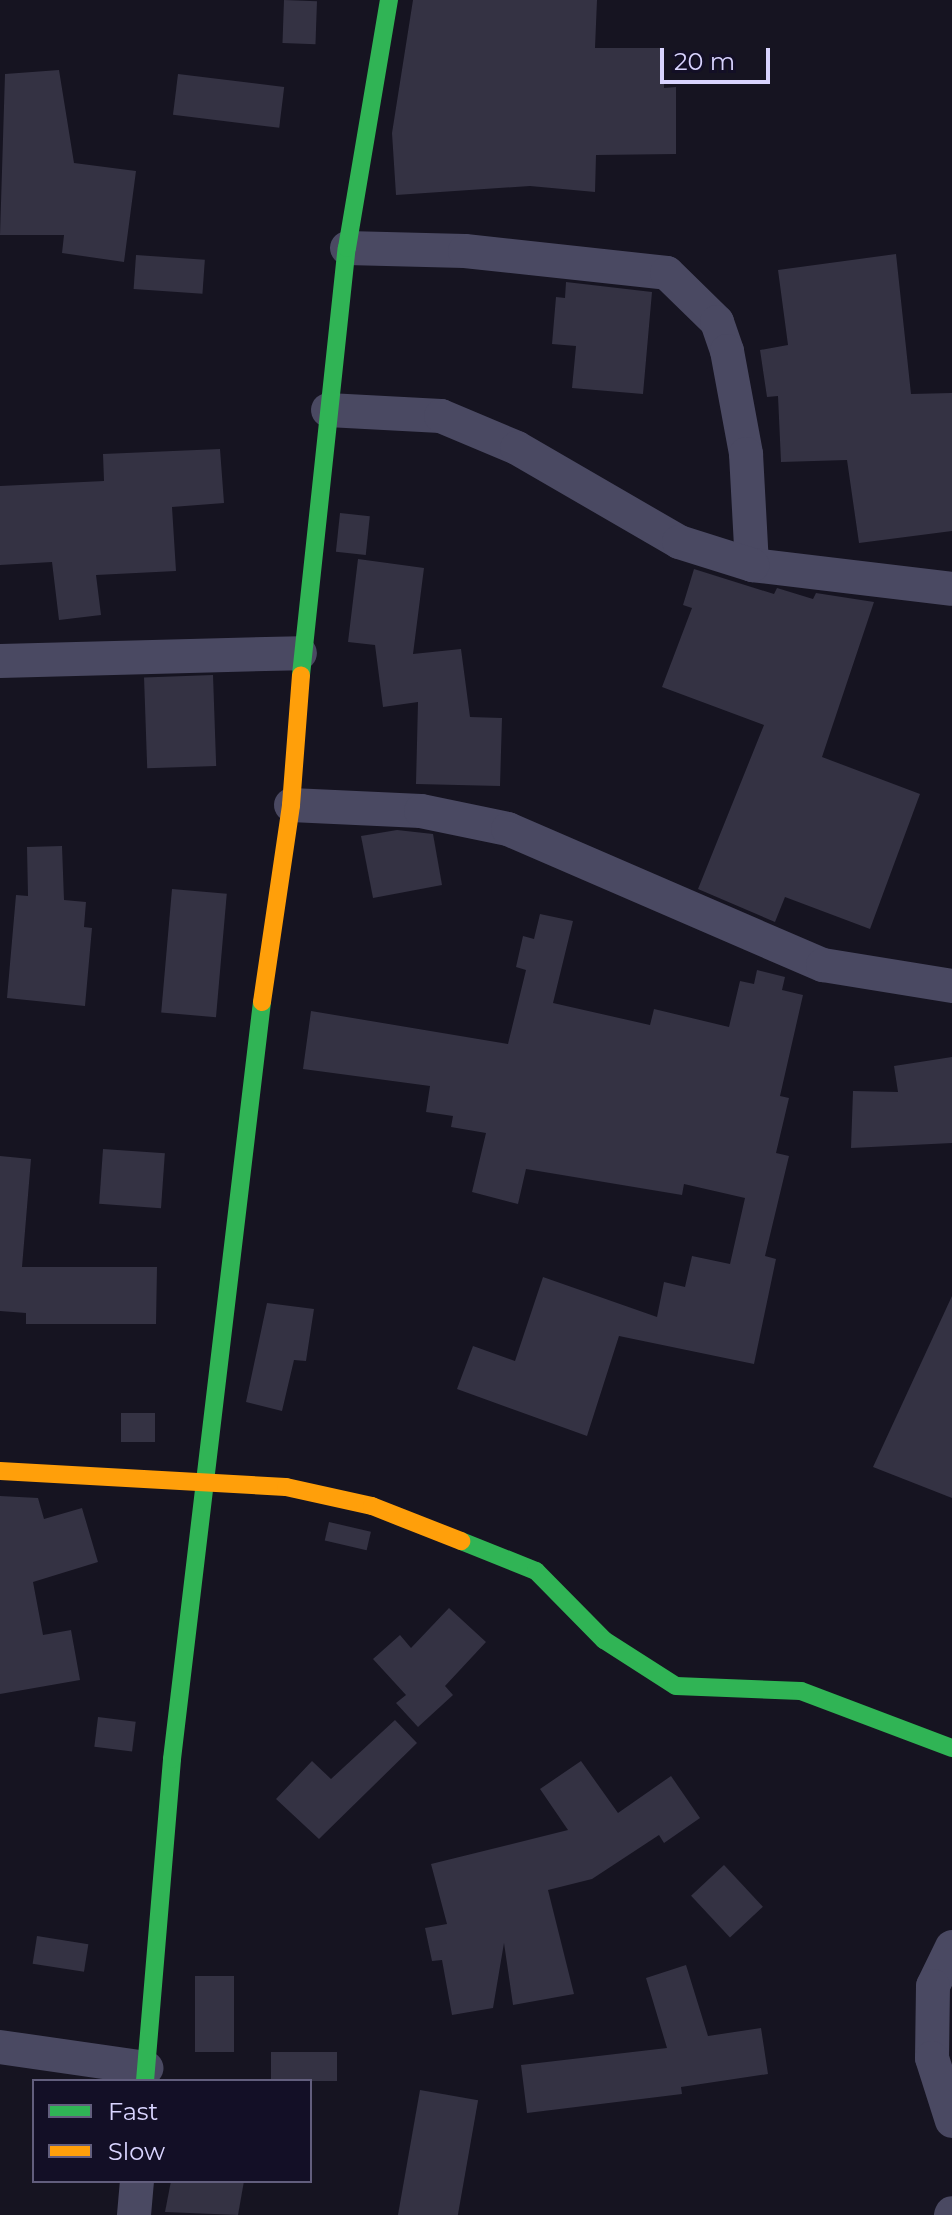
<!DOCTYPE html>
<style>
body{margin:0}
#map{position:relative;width:952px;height:2215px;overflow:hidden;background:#161421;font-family:Montserrat,sans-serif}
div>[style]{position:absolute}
.building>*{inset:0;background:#343243;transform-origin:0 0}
.street>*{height:34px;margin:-17px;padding:0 17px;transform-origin:17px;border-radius:17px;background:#4a4962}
.fast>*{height:18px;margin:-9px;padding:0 9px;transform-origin:9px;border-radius:9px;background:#30b455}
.slow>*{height:18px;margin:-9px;padding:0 9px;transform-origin:9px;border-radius:9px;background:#ff9f0a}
span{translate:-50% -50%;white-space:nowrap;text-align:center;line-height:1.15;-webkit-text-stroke:6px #130f26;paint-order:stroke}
.legend{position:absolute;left:32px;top:2079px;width:280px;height:104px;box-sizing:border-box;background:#130f26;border:2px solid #625e7d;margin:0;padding:10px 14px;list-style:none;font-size:24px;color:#d9d4ff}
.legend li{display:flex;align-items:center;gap:16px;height:40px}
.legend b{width:40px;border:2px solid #625e7d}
.scale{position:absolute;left:660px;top:48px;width:110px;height:36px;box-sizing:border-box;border:4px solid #d9d4ff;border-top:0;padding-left:10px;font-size:24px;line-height:28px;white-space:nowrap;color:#d9d4ff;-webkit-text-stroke:6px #130f26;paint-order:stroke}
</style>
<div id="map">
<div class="building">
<i style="left:284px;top:0;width:33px;height:43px;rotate:2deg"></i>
<i style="clip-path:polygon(413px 0,597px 0,595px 48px,664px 48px,664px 88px,676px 87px,676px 154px,596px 155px,595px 192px,530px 186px,396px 195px,392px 133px)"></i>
<i style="clip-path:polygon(59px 70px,74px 163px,136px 171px,124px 262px,62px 253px,64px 235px,0 235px,5px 74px)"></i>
<i style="left:178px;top:74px;width:107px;height:41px;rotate:7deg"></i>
<i style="clip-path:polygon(896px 254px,911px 394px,952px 393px,952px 531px,859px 543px,847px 460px,781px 462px,778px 396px,767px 397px,760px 350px,788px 345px,778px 270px)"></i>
<i style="left:136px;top:255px;width:69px;height:34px;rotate:4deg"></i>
<i style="clip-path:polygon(566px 282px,652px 292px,643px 394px,572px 388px,576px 346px,552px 344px,556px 297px,565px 298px)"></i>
<i style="clip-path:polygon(220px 449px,224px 503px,172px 507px,176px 571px,96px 575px,101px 615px,59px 620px,52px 562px,0 565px,0 486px,104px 481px,103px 454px)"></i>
<i style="left:340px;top:513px;width:30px;height:39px;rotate:6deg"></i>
<i style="clip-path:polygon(358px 559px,424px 568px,413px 654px,461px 649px,470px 717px,502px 718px,500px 786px,416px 784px,418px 702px,383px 707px,375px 645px,348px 642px)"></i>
<i style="clip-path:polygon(694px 569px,774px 594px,777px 588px,813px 599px,816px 593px,874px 602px,822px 757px,920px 794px,870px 929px,785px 897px,775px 922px,698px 889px,764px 725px,662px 687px,692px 608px,683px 605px)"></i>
<i style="left:213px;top:675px;width:91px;height:69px;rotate:88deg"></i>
<i style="clip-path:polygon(397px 830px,433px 834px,442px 885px,373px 898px,361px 836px)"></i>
<i style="clip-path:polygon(62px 846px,64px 900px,86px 902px,84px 927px,92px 928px,85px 1006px,7px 998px,16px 895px,28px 896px,27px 847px)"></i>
<i style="left:172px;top:889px;width:55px;height:124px;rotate:5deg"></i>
<i style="clip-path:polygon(540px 914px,573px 921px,553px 1003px,650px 1025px,654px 1009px,729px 1027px,740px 981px,754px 984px,757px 970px,785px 977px,782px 990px,803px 995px,780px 1096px,789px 1098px,776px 1153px,789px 1156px,765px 1256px,776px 1259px,754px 1364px,619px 1336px,587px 1436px,457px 1389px,473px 1346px,515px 1361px,543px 1277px,657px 1317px,664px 1282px,685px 1287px,692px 1256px,730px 1264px,745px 1198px,684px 1184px,682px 1195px,526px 1169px,518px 1204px,472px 1192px,486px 1133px,451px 1127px,453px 1116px,426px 1112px,430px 1086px,303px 1069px,311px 1011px,508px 1044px,526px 970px,516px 967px,523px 936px,534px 939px)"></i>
<i style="clip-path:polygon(952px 1057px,952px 1143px,851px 1148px,853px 1091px,898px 1092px,894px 1066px)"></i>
<i style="left:103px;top:1149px;width:62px;height:55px;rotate:4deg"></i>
<i style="clip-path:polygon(0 1156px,31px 1159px,22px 1267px,157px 1267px,156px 1324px,26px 1324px,26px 1313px,0 1311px)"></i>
<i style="clip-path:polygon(952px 1296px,952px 1498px,873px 1467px)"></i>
<i style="clip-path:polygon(267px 1303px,314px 1309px,306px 1361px,294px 1360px,282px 1411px,246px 1402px)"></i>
<i style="left:121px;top:1413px;width:34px;height:29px"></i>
<i style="clip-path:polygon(0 1496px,38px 1498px,44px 1519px,82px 1508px,98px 1562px,33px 1582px,43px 1635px,71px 1630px,80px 1680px,0 1694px)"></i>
<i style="left:329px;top:1522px;width:43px;height:19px;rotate:13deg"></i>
<i style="clip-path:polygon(449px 1608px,486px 1642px,445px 1686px,453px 1695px,418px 1727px,396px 1703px,406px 1695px,373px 1659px,400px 1635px,411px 1648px)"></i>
<i style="left:98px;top:1717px;width:38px;height:30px;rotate:7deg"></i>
<i style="clip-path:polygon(395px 1720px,417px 1743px,319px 1839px,276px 1799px,312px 1761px,331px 1779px)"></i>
<i style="clip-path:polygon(581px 1761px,618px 1813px,671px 1776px,700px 1818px,664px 1843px,659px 1835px,592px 1879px,548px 1890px,574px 1994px,513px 2005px,504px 1943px,493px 2008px,452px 2015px,442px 1960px,432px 1961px,425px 1928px,447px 1924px,431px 1864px,568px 1830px,540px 1789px)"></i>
<i style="left:724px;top:1865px;width:57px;height:45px;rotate:47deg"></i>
<i style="left:37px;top:1936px;width:52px;height:28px;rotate:9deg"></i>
<i style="clip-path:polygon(686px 1965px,708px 2036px,761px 2028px,768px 2074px,681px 2087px,682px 2094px,527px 2113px,521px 2065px,667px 2048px,646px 1978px)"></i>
<i style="left:195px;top:1976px;width:39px;height:76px"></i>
<i style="left:271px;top:2052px;width:66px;height:29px"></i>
<i style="left:420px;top:2090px;width:59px;height:127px;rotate:10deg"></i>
<i style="clip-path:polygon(171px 2181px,244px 2181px,238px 2215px,165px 2212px)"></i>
</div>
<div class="street">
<i style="left:347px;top:248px;width:118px;rotate:1.5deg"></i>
<i style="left:465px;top:251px;width:203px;rotate:6.2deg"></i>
<i style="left:667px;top:273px;width:70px;rotate:44.4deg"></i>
<i style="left:717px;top:322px;width:31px;rotate:71deg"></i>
<i style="left:727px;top:351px;width:105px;rotate:79.5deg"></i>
<i style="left:746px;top:454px;width:111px;rotate:86.9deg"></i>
<i style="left:752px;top:565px;width:201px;rotate:6.8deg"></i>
<i style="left:328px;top:410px;width:113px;rotate:3deg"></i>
<i style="left:441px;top:416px;width:82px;rotate:22.8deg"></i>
<i style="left:517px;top:448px;width:187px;rotate:30.1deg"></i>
<i style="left:679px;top:542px;width:77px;rotate:17.5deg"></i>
<i style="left:0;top:661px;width:300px;rotate:-1.5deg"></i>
<i style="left:291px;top:805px;width:130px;rotate:2.6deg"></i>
<i style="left:421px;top:811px;width:89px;rotate:11.7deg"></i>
<i style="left:508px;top:829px;width:343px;rotate:23.4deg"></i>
<i style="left:823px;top:965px;width:131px;rotate:9.2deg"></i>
<i style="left:952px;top:1947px;width:43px;rotate:116deg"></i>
<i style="left:933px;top:1986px;width:72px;rotate:90.8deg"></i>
<i style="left:932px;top:2058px;width:66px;rotate:72.4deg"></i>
<i style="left:0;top:2047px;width:148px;rotate:8.2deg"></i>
<i style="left:134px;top:2215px;width:34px;rotate:-85deg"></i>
<i style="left:951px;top:2215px;width:2px;rotate:-63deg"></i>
</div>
<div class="fast">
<i style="left:301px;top:675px;width:429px;rotate:-83.9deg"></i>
<i style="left:347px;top:248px;width:252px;rotate:-80.4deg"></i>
<i style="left:461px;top:1541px;width:81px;rotate:21.8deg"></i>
<i style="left:536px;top:1571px;width:97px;rotate:45.4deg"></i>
<i style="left:604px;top:1640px;width:85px;rotate:32.6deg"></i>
<i style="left:676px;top:1686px;width:125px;rotate:2.3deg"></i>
<i style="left:801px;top:1691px;width:161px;rotate:20.7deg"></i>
<i style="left:145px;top:2081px;width:323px;rotate:-85.2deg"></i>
<i style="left:172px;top:1759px;width:762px;rotate:-83.22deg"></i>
</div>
<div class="slow">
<i style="left:262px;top:1002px;width:199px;rotate:-81.6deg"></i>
<i style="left:291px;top:805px;width:130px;rotate:-85.6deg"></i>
<i style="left:0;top:1471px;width:286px;rotate:3.2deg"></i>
<i style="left:286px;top:1487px;width:88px;rotate:12.5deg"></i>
<i style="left:372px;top:1506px;width:96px;rotate:21.5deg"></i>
</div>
<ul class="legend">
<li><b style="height:10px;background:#30b455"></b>Fast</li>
<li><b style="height:10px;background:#ff9f0a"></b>Slow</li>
</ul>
<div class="scale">20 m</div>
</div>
